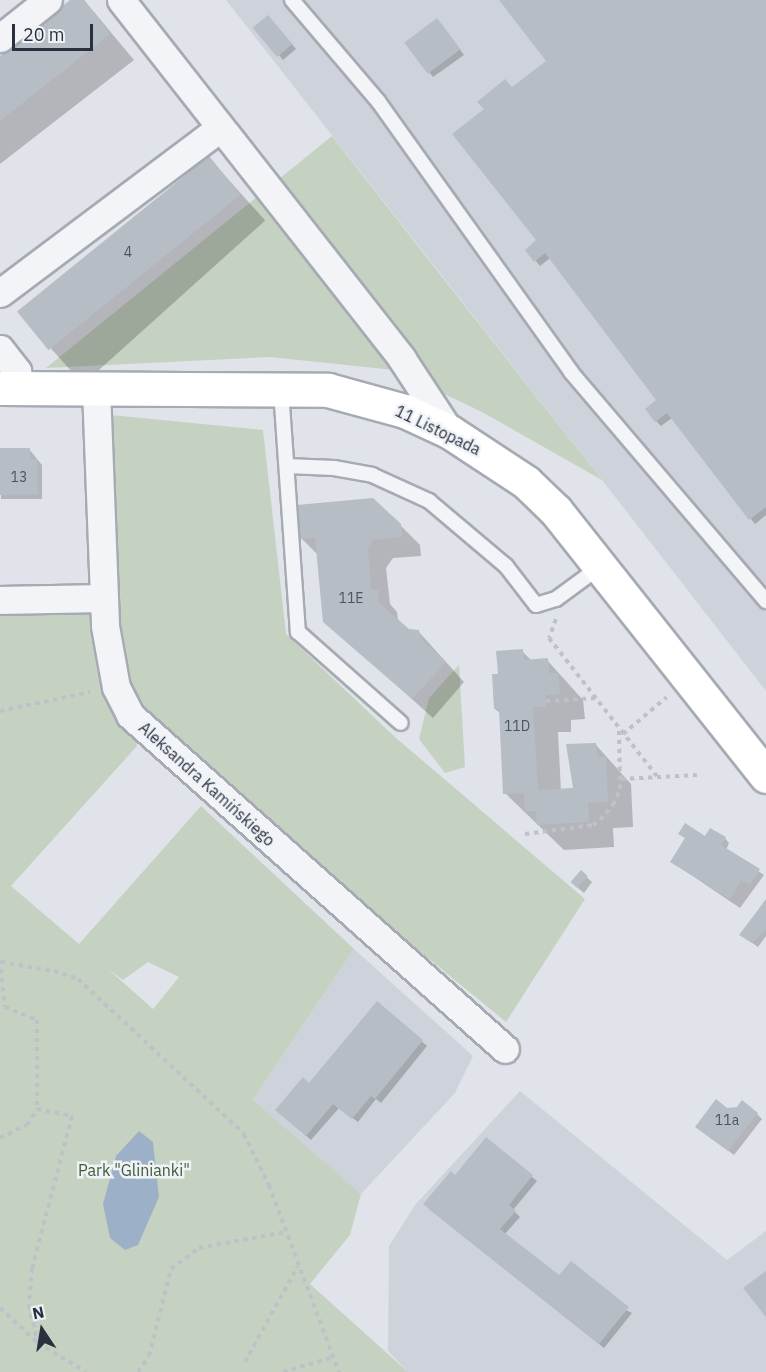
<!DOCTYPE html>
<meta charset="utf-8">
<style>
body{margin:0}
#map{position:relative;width:766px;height:1372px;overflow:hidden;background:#e0e3e9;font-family:"IBM Plex Sans",sans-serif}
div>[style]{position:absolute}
.built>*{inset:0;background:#ced3db}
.green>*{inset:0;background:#c6d2c1}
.water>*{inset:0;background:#9cb1c8}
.shadow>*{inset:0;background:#0003;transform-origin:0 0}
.building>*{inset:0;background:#b7bdc5;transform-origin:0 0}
.path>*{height:4px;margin-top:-2px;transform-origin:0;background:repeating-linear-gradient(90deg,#bec1c7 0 4.5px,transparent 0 9px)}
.roads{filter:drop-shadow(2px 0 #a5aab3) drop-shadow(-2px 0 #a5aab3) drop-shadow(0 2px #a5aab3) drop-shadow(0 -2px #a5aab3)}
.lane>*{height:14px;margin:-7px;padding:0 7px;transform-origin:7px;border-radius:7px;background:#f3f4f7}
.street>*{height:27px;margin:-13.5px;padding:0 13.5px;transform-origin:13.5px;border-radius:13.5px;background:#f3f4f7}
.secondary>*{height:33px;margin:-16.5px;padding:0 16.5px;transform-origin:16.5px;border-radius:16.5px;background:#fff}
span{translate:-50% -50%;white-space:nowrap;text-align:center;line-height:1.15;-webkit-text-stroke:5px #eff2f6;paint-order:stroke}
.number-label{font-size:14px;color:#4c5461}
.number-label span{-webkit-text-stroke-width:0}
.street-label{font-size:16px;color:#293140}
.park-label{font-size:16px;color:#3e5b36}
.north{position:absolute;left:12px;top:1300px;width:60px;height:60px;-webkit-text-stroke:4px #eff2f6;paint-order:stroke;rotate:348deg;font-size:16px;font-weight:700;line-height:24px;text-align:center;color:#293140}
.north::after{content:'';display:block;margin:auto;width:21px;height:27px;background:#293140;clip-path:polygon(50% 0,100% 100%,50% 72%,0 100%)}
.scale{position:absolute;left:12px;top:24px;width:81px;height:27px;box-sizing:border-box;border:3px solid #293140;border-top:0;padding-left:8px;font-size:18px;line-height:21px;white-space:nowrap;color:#293140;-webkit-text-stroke:4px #eff2f6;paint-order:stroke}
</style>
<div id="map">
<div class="built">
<i style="clip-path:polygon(226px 0,766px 0,766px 691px,602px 480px)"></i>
<i style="clip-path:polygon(354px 949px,473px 1056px,455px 1093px,361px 1194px,251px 1103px)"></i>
<i style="clip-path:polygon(520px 1091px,727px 1260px,766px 1231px,766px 1372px,408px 1372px,388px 1351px,389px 1246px,415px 1205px)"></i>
</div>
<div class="green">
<i style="clip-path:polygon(332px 136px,435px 268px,602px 480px,482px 412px,394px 370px,270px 357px,46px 368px)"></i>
<i style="clip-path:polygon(101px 414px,263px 430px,286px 634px,396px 738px,585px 899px,506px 1022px,339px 885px,139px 708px,119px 653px)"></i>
<i style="clip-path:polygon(evenodd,94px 604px,137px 746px,11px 886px,79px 944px,201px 806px,354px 949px,253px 1100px,361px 1194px,350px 1235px,310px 1284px,408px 1372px,0 1372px,0 608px,94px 604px,148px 962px,179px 977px,153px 1009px,108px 969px,123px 980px,148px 962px)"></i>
<i style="clip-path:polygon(459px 665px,465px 767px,445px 773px,419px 739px,429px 698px)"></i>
</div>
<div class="water">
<i style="clip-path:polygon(139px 1131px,153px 1142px,159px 1197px,138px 1245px,125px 1250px,110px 1238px,103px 1204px,116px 1156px)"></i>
</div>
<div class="shadow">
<i style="clip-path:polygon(73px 0,84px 0,134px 60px,0 164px,0 58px)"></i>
<i style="clip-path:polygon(500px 0,766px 0,766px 515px,755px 524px,672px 418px,661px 426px,656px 421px,658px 401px,550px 258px,540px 266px,527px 250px,538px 240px,512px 89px,548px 61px)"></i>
<i style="clip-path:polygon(272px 22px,296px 49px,283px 60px,279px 55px)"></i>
<i style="clip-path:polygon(442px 25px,464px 55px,433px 77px,406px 42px)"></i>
<i style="left:209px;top:158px;width:84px;height:245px;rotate:48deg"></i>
<i style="clip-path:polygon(29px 449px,42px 465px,42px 499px,1px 499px,0 450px)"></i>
<i style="clip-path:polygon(400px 525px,420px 545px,421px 556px,393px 558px,386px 568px,390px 604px,397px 612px,398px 621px,408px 630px,418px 631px,464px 682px,433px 718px,325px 621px,319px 556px,301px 538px)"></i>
<i style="clip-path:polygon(522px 651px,532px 661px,547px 660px,583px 700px,585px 719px,571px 720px,571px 732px,558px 732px,561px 791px,574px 790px,596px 745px,631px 784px,633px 827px,613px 828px,614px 847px,564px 850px,505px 793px,500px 713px,495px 709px,499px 675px)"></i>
<i style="clip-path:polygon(680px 833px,711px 841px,725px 838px,729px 843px,726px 850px,764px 875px,740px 908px,672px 862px,686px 839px)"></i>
<i style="clip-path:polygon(581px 872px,592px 882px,584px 893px,578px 888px)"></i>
<i style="clip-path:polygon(766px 902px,766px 936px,758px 947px,741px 935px)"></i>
<i style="clip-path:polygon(377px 1003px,427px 1046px,381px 1103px,376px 1099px,358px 1122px,339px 1108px,311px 1140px,282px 1115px)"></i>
<i style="clip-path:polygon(757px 1114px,762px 1119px,734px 1155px,702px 1131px)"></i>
<i style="clip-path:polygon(486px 1139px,537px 1181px,513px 1210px,520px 1217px,504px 1235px,559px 1277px,632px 1313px,604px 1348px,429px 1209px)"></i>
</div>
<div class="building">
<i style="clip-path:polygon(70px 0,84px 0,110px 34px,0 121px,0 56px)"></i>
<i style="clip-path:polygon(499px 0,766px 0,766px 507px,749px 520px,667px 413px,655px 422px,645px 409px,656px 400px,545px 253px,534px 262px,525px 250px,536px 240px,452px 134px,484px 109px,477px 102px,505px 79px,512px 87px,546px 61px)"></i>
<i style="left:268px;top:15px;width:38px;height:20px;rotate:50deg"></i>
<i style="left:437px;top:18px;width:39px;height:41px;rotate:53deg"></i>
<i style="left:209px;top:156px;width:50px;height:247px;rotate:51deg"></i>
<i style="clip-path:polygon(0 448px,30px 448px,30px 459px,37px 459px,38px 494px,0 495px)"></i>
<i style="clip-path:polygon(373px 498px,401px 524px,402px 537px,373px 540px,368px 548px,371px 589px,379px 591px,378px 602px,409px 629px,419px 630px,421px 639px,446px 662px,412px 699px,323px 622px,315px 538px,300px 539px,297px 505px)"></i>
<i style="clip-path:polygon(523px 649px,524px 660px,548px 658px,549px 673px,558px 673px,560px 694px,546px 695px,546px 707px,533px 707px,538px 790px,573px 788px,566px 744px,596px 743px,597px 757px,606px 757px,608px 802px,588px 803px,589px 822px,537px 825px,536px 811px,525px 811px,524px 793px,503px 794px,499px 709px,494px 709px,492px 674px,498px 674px,496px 651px)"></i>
<i style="clip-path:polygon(685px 823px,705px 836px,710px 828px,726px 837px,721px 845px,760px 869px,750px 885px,741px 880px,730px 899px,670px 862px,685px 838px,678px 834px)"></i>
<i style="left:581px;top:870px;width:9px;height:16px;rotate:41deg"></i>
<i style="clip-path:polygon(766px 899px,766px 930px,752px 943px,739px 935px)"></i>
<i style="clip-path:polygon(377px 1001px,423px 1040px,375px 1099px,371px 1096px,352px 1119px,333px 1104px,306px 1136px,275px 1110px,303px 1077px,309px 1083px)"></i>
<i style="clip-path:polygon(716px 1099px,727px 1108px,737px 1107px,742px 1100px,758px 1113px,728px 1151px,695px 1127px)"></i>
<i style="clip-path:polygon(486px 1137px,533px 1175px,509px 1205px,516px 1211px,500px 1229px,559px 1275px,571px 1261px,629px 1307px,599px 1344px,423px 1204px,451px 1171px,455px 1175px)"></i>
<i style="clip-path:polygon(766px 1271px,766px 1317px,743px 1288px)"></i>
</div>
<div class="path">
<i style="left:556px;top:619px;width:20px;rotate:110deg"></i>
<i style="left:549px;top:638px;width:175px;rotate:52deg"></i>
<i style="left:546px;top:701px;width:51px;rotate:-3.4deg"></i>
<i style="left:0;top:711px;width:92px;rotate:-11.9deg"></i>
<i style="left:623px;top:734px;width:57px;rotate:-40.1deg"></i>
<i style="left:621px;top:779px;width:76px;rotate:-3deg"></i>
<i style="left:525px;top:834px;width:69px;rotate:-7.5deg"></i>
<i style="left:593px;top:825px;width:9px;rotate:-36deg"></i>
<i style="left:600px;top:820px;width:20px;rotate:-49deg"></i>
<i style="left:613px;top:805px;width:17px;rotate:-66deg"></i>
<i style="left:620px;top:789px;width:58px;rotate:-91deg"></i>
<i style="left:0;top:960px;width:47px;rotate:83.9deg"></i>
<i style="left:5px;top:1007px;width:35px;rotate:22deg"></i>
<i style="left:37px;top:1020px;width:89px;rotate:90deg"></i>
<i style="left:37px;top:1109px;width:36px;rotate:11deg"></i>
<i style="left:72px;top:1116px;width:157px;rotate:104.7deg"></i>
<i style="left:32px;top:1268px;width:37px;rotate:95deg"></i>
<i style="left:29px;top:1305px;width:39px;rotate:77deg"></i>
<i style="left:38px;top:1343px;width:56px;rotate:31.1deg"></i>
<i style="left:1px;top:962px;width:54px;rotate:9.6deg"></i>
<i style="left:54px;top:971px;width:25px;rotate:18deg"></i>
<i style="left:78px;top:979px;width:227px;rotate:43deg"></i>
<i style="left:244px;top:1134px;width:57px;rotate:63.9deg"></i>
<i style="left:269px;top:1185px;width:200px;rotate:69.5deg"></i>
<i style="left:0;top:1138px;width:30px;rotate:-26deg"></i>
<i style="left:27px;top:1125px;width:19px;rotate:-58deg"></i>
<i style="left:0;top:1308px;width:50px;rotate:42.6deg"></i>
<i style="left:245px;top:1362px;width:110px;rotate:-61.1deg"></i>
<i style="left:138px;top:1372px;width:19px;rotate:-55deg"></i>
<i style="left:149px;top:1356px;width:90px;rotate:-75.8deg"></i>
<i style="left:171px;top:1269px;width:35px;rotate:-37deg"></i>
<i style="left:199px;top:1248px;width:87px;rotate:-10.5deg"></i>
<i style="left:283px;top:1372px;width:50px;rotate:-16.3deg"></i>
</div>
<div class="roads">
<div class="lane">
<i style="left:292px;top:0;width:133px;rotate:49.6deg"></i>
<i style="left:378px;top:101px;width:333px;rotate:54.5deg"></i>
<i style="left:571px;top:372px;width:301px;rotate:49.6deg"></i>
<i style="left:281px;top:390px;width:243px;rotate:86deg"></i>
<i style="left:298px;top:632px;width:137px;rotate:41.5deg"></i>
<i style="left:287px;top:466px;width:47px;rotate:2.4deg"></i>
<i style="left:334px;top:468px;width:39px;rotate:10deg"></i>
<i style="left:372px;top:475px;width:63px;rotate:24.5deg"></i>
<i style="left:429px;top:501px;width:101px;rotate:40.2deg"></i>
<i style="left:506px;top:566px;width:49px;rotate:52.4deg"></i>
<i style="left:536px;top:605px;width:21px;rotate:-17deg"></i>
<i style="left:556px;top:599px;width:56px;rotate:-36.3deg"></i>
</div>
<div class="street">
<i style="left:121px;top:0;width:456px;rotate:51.9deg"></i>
<i style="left:402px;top:359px;width:87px;rotate:56.7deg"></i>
<i style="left:0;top:38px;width:61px;rotate:-38.4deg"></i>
<i style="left:0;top:293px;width:275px;rotate:-36.9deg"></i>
<i style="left:0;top:349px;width:28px;rotate:52deg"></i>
<i style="left:17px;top:371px;width:17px;rotate:83deg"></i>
<i style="left:96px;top:389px;width:237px;rotate:87.8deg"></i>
<i style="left:105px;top:626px;width:62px;rotate:79.8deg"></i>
<i style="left:116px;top:687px;width:31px;rotate:63deg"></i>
<i style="left:130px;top:715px;width:502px;rotate:41.69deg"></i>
<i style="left:0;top:600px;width:104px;rotate:-1.1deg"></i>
</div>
<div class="secondary">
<i style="left:0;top:388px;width:328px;rotate:0.3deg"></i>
<i style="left:328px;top:390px;width:80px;rotate:15.3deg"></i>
<i style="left:405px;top:411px;width:50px;rotate:25deg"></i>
<i style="left:450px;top:432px;width:91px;rotate:33.3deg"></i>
<i style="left:526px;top:482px;width:42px;rotate:44deg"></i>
<i style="left:556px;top:511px;width:338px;rotate:51.6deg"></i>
</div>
</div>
<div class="number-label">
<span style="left:128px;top:252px">4</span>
<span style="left:19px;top:477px">13</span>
<span style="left:351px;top:598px">11E</span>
<span style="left:517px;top:726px">11D</span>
<span style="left:727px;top:1120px">11a</span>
</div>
<div class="street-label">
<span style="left:438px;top:430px;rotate:26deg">11 Listopada</span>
<span style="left:207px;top:784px;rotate:42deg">Aleksandra Kamińskiego</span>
</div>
<div class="park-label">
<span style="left:134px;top:1170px">Park "Glinianki"</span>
</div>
<div class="north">N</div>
<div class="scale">20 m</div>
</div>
